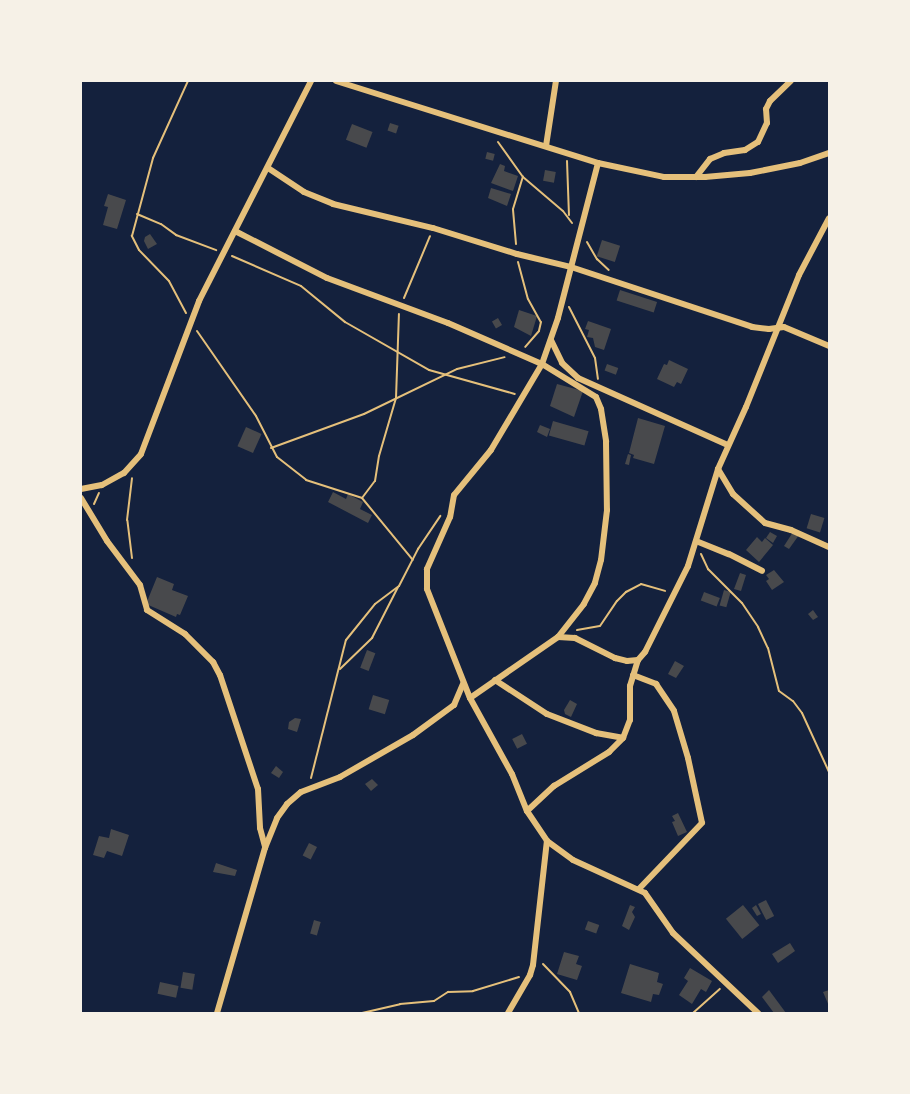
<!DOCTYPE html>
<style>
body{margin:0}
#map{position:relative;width:910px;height:1094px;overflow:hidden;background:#14213d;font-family:Overpass,sans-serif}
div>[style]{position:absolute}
.building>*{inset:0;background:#48494c;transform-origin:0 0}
.path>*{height:2px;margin:-1px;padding:0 1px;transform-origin:1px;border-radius:1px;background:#e5c07b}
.minor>*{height:6px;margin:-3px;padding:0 3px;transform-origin:3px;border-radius:3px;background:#e5c07b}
span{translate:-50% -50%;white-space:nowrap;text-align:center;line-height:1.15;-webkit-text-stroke:6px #f6f1e7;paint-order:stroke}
.frame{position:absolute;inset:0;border:82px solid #f6f1e7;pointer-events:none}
</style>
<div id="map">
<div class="building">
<i style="left:390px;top:123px;width:9px;height:8px;rotate:18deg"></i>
<i style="left:352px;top:124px;width:22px;height:17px;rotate:21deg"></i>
<i style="left:487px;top:152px;width:8px;height:7px;rotate:14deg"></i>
<i style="clip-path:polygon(500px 164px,505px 166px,504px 171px,518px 176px,513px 191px,491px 183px)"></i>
<i style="left:545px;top:170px;width:11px;height:11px;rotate:10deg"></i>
<i style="clip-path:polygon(491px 188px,511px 194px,507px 206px,488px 198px)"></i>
<i style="clip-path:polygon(108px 194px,126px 200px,117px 229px,103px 225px,108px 207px,104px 206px)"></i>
<i style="clip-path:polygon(150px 234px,157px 244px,148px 249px,144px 241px,145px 237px)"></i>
<i style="left:602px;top:240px;width:19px;height:17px;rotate:18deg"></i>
<i style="left:620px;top:290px;width:39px;height:11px;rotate:18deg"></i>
<i style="clip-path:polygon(519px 310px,537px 316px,531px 336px,514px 327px)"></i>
<i style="left:498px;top:318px;width:8px;height:7px;rotate:60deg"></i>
<i style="clip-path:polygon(588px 321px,611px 329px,604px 350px,595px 347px,593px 338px,587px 337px,589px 330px,585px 329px)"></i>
<i style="clip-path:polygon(669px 360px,688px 369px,681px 384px,677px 382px,674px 387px,657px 379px,664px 364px,667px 365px)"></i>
<i style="left:607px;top:364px;width:12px;height:7px;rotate:20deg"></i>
<i style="clip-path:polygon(557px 384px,583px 391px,574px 417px,550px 406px)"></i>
<i style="clip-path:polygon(638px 418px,665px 426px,654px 464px,633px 458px,634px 455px,629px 453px)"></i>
<i style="left:553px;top:421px;width:37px;height:15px;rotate:16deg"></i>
<i style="clip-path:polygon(540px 425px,550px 429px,547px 437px,537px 432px)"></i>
<i style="left:246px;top:427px;width:17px;height:21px;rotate:24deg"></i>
<i style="clip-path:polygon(628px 454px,631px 455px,629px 465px,625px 464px)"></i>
<i style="clip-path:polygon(333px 492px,346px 499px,348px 494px,363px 502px,360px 509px,372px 515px,368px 523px,328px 502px)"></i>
<i style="left:811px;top:514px;width:14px;height:15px;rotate:17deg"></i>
<i style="clip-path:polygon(770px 532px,777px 536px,773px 543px,766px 538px)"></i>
<i style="clip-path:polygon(793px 532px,799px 535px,789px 549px,784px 546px)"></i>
<i style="clip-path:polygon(757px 537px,762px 542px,765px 538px,773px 545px,759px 562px,746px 550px)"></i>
<i style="clip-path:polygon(774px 570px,784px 582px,772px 590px,766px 581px,769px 579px,766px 575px)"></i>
<i style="clip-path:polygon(740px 573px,746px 575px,741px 591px,734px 589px)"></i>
<i style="clip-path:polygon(157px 577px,174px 584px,172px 590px,188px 596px,180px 615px,177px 614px,176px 617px,146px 604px)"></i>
<i style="left:724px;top:590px;width:7px;height:16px;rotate:16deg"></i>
<i style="left:704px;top:592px;width:17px;height:9px;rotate:21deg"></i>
<i style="clip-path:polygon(813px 610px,818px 617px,813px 620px,808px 614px)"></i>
<i style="left:367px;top:650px;width:9px;height:19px;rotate:21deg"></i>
<i style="clip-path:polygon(675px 661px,684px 666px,676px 678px,668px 674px)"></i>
<i style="left:373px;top:695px;width:17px;height:15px;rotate:17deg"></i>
<i style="clip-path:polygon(570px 700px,577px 704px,571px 717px,565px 714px,564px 710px)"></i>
<i style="clip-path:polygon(295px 718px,301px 719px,297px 732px,288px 729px,289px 722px)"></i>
<i style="left:522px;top:734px;width:11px;height:11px;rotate:63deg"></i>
<i style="clip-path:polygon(276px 766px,283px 772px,279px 778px,271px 773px)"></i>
<i style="clip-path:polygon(372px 779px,378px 785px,371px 791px,365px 784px)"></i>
<i style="clip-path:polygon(678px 813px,687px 832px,678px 836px,672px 822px,675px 821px,672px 816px)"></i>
<i style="clip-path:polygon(111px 829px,129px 835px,122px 856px,107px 851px,104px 858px,93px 855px,99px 836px,109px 838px)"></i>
<i style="left:309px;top:843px;width:9px;height:14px;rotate:27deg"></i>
<i style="clip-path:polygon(216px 863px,237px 870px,235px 876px,213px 872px)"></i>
<i style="left:766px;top:900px;width:18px;height:9px;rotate:63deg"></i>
<i style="clip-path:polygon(630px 905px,635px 907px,632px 912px,635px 917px,629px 930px,622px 926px)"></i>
<i style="left:743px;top:905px;width:26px;height:22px;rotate:51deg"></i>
<i style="clip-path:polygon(756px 905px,761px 914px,757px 916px,752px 908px)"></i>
<i style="left:314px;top:920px;width:7px;height:14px;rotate:16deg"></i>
<i style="left:588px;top:921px;width:12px;height:9px;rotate:20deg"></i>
<i style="clip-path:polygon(790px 943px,795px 951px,778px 963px,772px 954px)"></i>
<i style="clip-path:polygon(564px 952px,579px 956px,576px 964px,582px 966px,577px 980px,557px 974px)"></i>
<i style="clip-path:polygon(630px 964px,659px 973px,657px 982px,663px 984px,659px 995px,653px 994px,651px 1002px,621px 993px)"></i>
<i style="clip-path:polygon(690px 968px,712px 981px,706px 992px,701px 989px,692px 1004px,679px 995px,688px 981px,684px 978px)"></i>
<i style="left:183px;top:972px;width:12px;height:16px;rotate:9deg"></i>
<i style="left:160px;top:982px;width:19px;height:12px;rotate:12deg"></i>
<i style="clip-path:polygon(769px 990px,786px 1013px,774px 1013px,762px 997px)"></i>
<i style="clip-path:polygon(829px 990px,829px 1006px,823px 992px)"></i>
</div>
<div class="path">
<i style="left:498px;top:142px;width:43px;rotate:54.5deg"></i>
<i style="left:523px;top:177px;width:52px;rotate:40.4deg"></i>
<i style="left:563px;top:211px;width:15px;rotate:53deg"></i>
<i style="left:567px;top:161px;width:54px;rotate:87.9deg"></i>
<i style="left:137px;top:214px;width:26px;rotate:23deg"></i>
<i style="left:161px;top:224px;width:19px;rotate:36deg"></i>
<i style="left:176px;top:235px;width:43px;rotate:20.6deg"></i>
<i style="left:587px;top:242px;width:20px;rotate:60deg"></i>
<i style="left:597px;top:259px;width:16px;rotate:43deg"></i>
<i style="left:516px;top:244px;width:35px;rotate:-95deg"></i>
<i style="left:513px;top:209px;width:34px;rotate:-73deg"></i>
<i style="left:232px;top:256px;width:75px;rotate:23.5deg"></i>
<i style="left:301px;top:286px;width:57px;rotate:39.3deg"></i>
<i style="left:345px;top:322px;width:97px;rotate:29.7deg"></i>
<i style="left:429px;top:370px;width:89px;rotate:15.6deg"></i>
<i style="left:518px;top:262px;width:38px;rotate:75deg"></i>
<i style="left:528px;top:299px;width:26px;rotate:61deg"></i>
<i style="left:541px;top:322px;width:9px;rotate:103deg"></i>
<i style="left:539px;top:331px;width:21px;rotate:131deg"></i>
<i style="left:404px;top:298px;width:67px;rotate:-67.2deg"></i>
<i style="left:569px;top:307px;width:57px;rotate:63deg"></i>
<i style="left:595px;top:358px;width:21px;rotate:82deg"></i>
<i style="left:186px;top:313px;width:36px;rotate:-118deg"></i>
<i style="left:169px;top:281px;width:43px;rotate:-134.1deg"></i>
<i style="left:139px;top:250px;width:16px;rotate:-117deg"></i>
<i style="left:132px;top:236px;width:81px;rotate:-74.9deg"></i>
<i style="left:153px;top:158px;width:85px;rotate:-65.6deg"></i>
<i style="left:197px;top:331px;width:103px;rotate:55.2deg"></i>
<i style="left:256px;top:416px;width:46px;rotate:62.9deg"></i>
<i style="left:277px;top:457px;width:37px;rotate:38deg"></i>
<i style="left:306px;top:480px;width:59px;rotate:17.8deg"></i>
<i style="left:362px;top:498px;width:80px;rotate:50.6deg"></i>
<i style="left:271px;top:448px;width:99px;rotate:-20.1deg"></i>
<i style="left:364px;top:414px;width:103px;rotate:-25.8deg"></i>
<i style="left:457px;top:369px;width:49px;rotate:-14deg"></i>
<i style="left:362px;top:498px;width:21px;rotate:-53deg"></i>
<i style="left:375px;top:481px;width:25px;rotate:-81deg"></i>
<i style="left:379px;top:456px;width:60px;rotate:-73.7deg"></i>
<i style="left:396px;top:398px;width:84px;rotate:-88deg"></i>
<i style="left:94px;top:504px;width:12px;rotate:-66deg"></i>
<i style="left:701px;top:554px;width:17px;rotate:65deg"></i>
<i style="left:708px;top:569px;width:48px;rotate:45deg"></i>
<i style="left:742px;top:603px;width:29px;rotate:56deg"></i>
<i style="left:758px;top:627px;width:23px;rotate:65deg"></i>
<i style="left:768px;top:648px;width:44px;rotate:75.7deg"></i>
<i style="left:779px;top:691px;width:17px;rotate:36deg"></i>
<i style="left:793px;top:701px;width:15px;rotate:53deg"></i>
<i style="left:802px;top:713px;width:65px;rotate:65.4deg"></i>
<i style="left:132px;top:558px;width:38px;rotate:-97deg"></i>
<i style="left:127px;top:520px;width:42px;rotate:-83.2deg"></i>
<i style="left:577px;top:630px;width:23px;rotate:-10deg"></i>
<i style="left:600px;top:626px;width:30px;rotate:-56deg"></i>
<i style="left:617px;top:601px;width:13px;rotate:-45deg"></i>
<i style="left:626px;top:592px;width:17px;rotate:-28deg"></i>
<i style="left:641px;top:584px;width:25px;rotate:16deg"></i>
<i style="left:340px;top:669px;width:45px;rotate:-44.1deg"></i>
<i style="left:372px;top:638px;width:57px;rotate:-63deg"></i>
<i style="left:311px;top:778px;width:142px;rotate:-75.8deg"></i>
<i style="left:346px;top:640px;width:46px;rotate:-51.1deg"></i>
<i style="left:375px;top:604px;width:30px;rotate:-37deg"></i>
<i style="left:399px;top:586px;width:42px;rotate:-62.8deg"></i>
<i style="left:418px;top:549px;width:40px;rotate:-56deg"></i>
<i style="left:543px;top:964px;width:39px;rotate:46deg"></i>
<i style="left:570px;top:992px;width:23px;rotate:67deg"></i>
<i style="left:362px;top:1013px;width:39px;rotate:-13deg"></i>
<i style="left:400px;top:1004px;width:34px;rotate:-5deg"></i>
<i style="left:434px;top:1001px;width:17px;rotate:-33deg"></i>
<i style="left:448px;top:992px;width:25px;rotate:-2deg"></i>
<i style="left:473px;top:991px;width:48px;rotate:-16.9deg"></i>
<i style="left:693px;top:1013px;width:36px;rotate:-42deg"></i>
</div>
<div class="minor">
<i style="left:336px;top:81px;width:275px;rotate:17.4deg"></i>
<i style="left:598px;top:163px;width:67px;rotate:12deg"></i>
<i style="left:664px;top:177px;width:41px"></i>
<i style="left:705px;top:177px;width:45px;rotate:-5.1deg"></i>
<i style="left:750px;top:173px;width:51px;rotate:-11.3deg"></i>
<i style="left:800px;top:163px;width:31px;rotate:-19deg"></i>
<i style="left:546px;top:146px;width:66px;rotate:-81.3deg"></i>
<i style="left:598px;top:163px;width:160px;rotate:104.5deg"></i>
<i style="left:558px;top:318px;width:49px;rotate:109.2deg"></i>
<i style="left:542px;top:364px;width:100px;rotate:120.7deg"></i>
<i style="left:491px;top:450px;width:58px;rotate:129.4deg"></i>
<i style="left:454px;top:495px;width:22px;rotate:100deg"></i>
<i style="left:450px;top:517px;width:57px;rotate:113.9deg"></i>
<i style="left:427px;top:569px;width:20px;rotate:90deg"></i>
<i style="left:427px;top:589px;width:117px;rotate:68.5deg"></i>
<i style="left:470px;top:698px;width:87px;rotate:61.1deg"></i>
<i style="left:512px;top:774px;width:40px;rotate:68deg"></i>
<i style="left:527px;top:811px;width:36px;rotate:56deg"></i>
<i style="left:547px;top:841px;width:32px;rotate:36deg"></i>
<i style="left:573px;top:860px;width:79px;rotate:24.6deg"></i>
<i style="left:645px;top:893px;width:49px;rotate:55deg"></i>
<i style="left:673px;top:933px;width:117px;rotate:43.3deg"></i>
<i style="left:268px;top:168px;width:43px;rotate:33.7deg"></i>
<i style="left:304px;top:192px;width:31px;rotate:22deg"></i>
<i style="left:333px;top:204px;width:103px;rotate:13.5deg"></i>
<i style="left:433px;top:228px;width:88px;rotate:17.2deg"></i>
<i style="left:517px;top:254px;width:56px;rotate:13.5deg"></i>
<i style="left:571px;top:267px;width:191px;rotate:18.3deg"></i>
<i style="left:752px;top:327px;width:17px;rotate:7deg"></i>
<i style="left:769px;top:329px;width:15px;rotate:-8deg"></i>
<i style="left:784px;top:327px;width:49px;rotate:22.9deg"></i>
<i style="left:696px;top:177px;width:23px;rotate:-52deg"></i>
<i style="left:710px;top:159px;width:15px;rotate:-23deg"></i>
<i style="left:724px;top:153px;width:21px;rotate:-8deg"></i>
<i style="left:745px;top:150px;width:15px;rotate:-32deg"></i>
<i style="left:758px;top:142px;width:21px;rotate:-65deg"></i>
<i style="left:767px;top:123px;width:14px;rotate:-94deg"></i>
<i style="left:766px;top:109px;width:9px;rotate:-63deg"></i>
<i style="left:770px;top:101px;width:29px;rotate:-44deg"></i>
<i style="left:235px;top:231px;width:103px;rotate:27.1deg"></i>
<i style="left:327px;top:278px;width:129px;rotate:20.4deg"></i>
<i style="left:448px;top:323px;width:103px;rotate:23.6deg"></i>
<i style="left:542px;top:364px;width:63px;rotate:31.4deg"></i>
<i style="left:596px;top:397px;width:13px;rotate:67deg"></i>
<i style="left:601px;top:409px;width:33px;rotate:81deg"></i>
<i style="left:606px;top:442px;width:68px;rotate:89.2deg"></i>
<i style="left:607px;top:510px;width:50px;rotate:96.8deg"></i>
<i style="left:601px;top:560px;width:24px;rotate:105deg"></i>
<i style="left:595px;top:583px;width:24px;rotate:118deg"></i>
<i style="left:584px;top:604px;width:42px;rotate:128.2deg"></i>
<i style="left:558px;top:637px;width:107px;rotate:145.3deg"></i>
<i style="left:551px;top:340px;width:25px;rotate:64deg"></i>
<i style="left:562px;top:363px;width:22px;rotate:43deg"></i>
<i style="left:578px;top:378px;width:164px;rotate:24.1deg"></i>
<i style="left:718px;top:469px;width:29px;rotate:59deg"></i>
<i style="left:733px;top:494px;width:43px;rotate:42.2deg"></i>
<i style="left:765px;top:523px;width:27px;rotate:15deg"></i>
<i style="left:791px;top:530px;width:42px;rotate:24.1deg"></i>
<i style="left:81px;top:489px;width:21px;rotate:-11deg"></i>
<i style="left:102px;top:485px;width:25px;rotate:-29deg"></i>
<i style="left:124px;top:473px;width:25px;rotate:-48deg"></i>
<i style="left:141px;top:454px;width:164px;rotate:-69.2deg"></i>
<i style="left:199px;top:301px;width:247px;rotate:-63deg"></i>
<i style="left:81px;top:498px;width:50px;rotate:58.8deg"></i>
<i style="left:107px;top:541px;width:55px;rotate:53.1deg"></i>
<i style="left:140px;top:585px;width:26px;rotate:74deg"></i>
<i style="left:147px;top:610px;width:45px;rotate:32.3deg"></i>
<i style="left:185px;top:634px;width:40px;rotate:45deg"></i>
<i style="left:213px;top:662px;width:15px;rotate:62deg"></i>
<i style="left:220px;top:675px;width:120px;rotate:71.6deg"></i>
<i style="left:258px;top:789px;width:39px;rotate:87deg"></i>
<i style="left:260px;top:828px;width:20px;rotate:75deg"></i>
<i style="left:696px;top:541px;width:35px;rotate:22deg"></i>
<i style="left:729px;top:554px;width:37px;rotate:27deg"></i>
<i style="left:558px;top:637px;width:17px;rotate:3deg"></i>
<i style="left:575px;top:638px;width:45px;rotate:26.6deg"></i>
<i style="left:615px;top:658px;width:12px;rotate:14deg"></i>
<i style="left:627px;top:661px;width:11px;rotate:-5deg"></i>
<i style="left:638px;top:660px;width:11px;rotate:-49deg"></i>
<i style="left:645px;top:652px;width:96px;rotate:-63.4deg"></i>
<i style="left:688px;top:566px;width:102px;rotate:-72.8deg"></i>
<i style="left:718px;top:469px;width:68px;rotate:-65.7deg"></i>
<i style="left:746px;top:407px;width:142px;rotate:-68.1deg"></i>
<i style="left:799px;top:275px;width:64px;rotate:-62.2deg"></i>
<i style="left:633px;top:675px;width:25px;rotate:21deg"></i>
<i style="left:656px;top:684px;width:32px;rotate:56deg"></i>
<i style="left:674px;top:711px;width:49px;rotate:73.4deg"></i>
<i style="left:688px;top:758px;width:66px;rotate:77.8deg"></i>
<i style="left:702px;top:823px;width:91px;rotate:133.7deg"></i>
<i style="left:495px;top:680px;width:62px;rotate:33.2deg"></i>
<i style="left:547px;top:714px;width:53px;rotate:21.2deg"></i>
<i style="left:596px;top:733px;width:27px;rotate:10deg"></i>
<i style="left:527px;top:811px;width:37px;rotate:-43deg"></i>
<i style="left:554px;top:786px;width:65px;rotate:-31.7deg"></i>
<i style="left:609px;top:752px;width:20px;rotate:-45deg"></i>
<i style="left:623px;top:738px;width:19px;rotate:-69deg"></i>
<i style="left:630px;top:720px;width:34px;rotate:-90deg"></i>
<i style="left:630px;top:686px;width:27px;rotate:-73deg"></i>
<i style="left:217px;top:1013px;width:172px;rotate:-73.8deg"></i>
<i style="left:265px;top:848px;width:32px;rotate:-68deg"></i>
<i style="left:277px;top:818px;width:17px;rotate:-54deg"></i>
<i style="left:287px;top:804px;width:18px;rotate:-41deg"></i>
<i style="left:301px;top:792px;width:42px;rotate:-21deg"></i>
<i style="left:340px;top:777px;width:84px;rotate:-29.9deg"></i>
<i style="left:413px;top:735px;width:51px;rotate:-36.2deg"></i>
<i style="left:454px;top:705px;width:23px;rotate:-67deg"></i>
<i style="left:508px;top:1013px;width:44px;rotate:-59.9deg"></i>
<i style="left:530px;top:975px;width:10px;rotate:-73deg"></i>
<i style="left:533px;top:965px;width:125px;rotate:-83.6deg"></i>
</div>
<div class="frame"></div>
</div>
